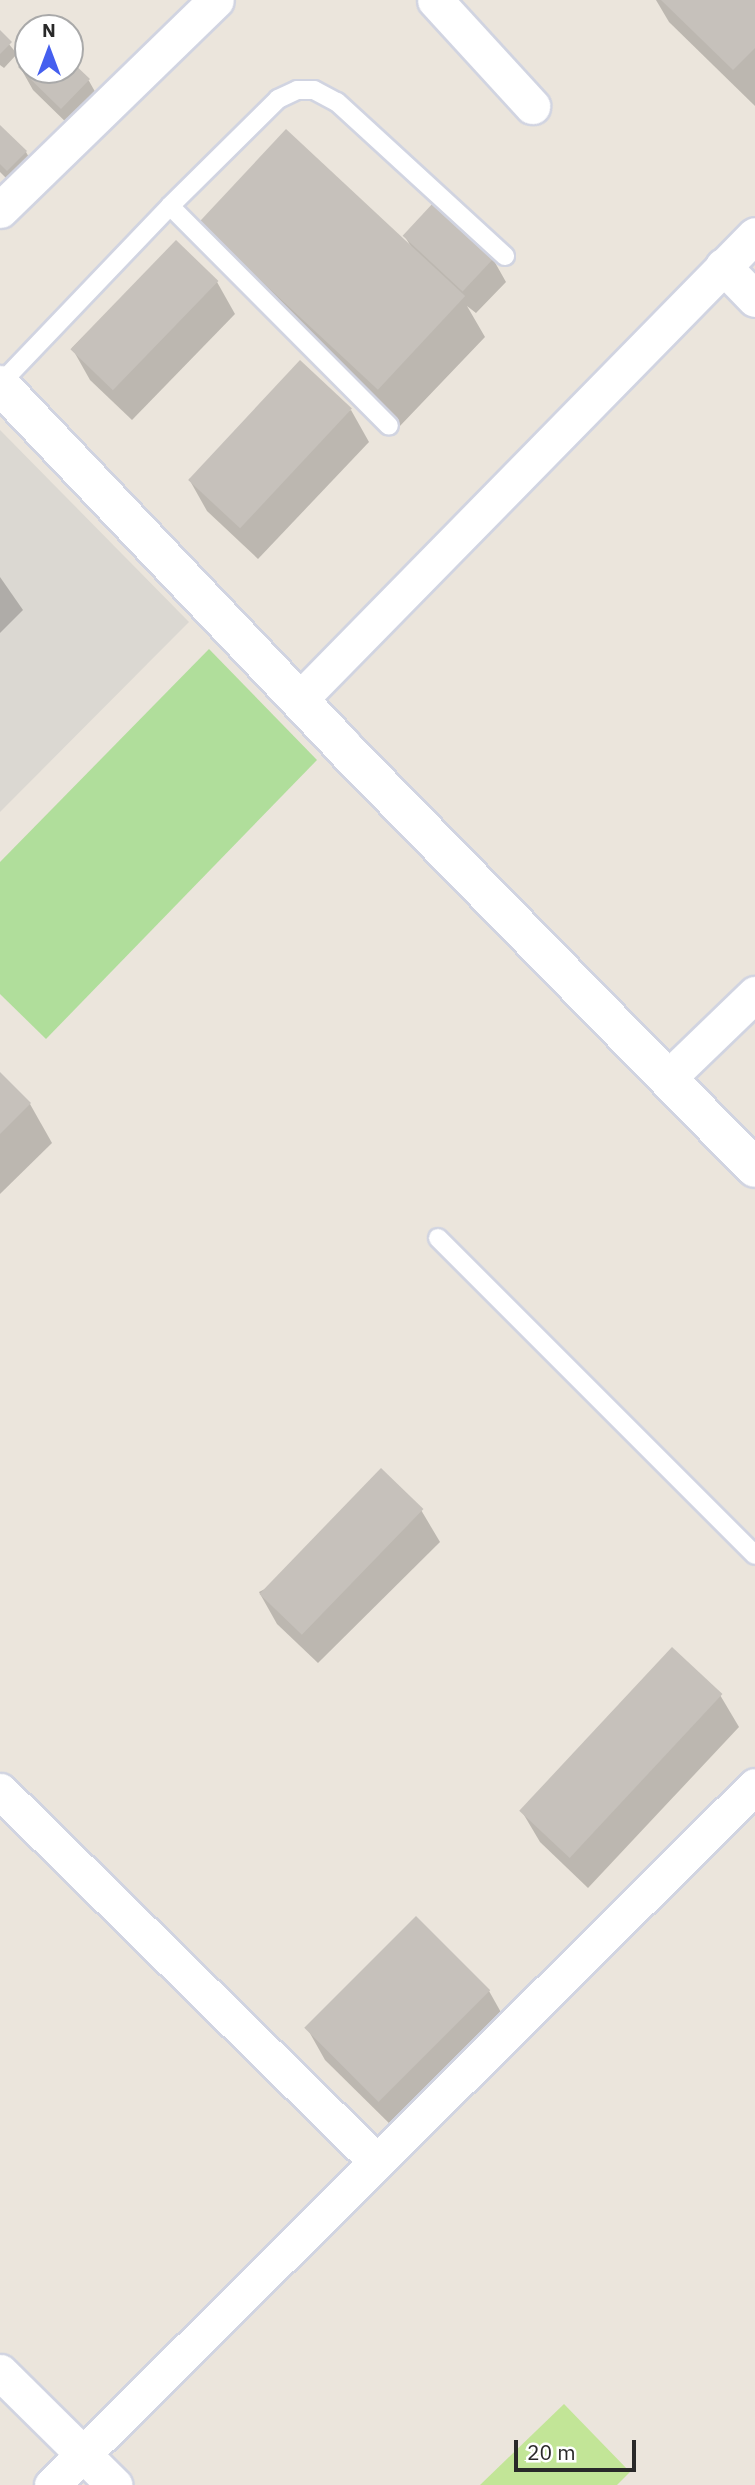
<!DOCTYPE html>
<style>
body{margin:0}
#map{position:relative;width:755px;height:2485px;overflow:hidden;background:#ebe5dc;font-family:"IBM Plex Sans",sans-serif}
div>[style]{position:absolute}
.green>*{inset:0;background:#b0de9b}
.pitch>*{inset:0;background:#c2e597}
.plaza>*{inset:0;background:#dbd8d2}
.shadow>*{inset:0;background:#0003}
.building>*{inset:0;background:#c6c1bb;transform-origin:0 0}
.roads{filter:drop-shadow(2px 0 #d1d4e1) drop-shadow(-2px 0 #d1d4e1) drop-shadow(0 2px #d1d4e1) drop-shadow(0 -2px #d1d4e1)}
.service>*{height:18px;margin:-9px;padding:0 9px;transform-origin:9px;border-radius:9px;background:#fff}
.minor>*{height:35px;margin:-17.5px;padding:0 17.5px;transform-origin:17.5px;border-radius:17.5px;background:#fff}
.secondary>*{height:38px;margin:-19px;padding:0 19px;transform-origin:19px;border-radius:19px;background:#fff}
span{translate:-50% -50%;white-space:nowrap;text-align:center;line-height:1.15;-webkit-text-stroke:6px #fff;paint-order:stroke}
.north{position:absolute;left:14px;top:14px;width:70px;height:70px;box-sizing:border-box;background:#fff;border:2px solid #a9a9a9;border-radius:50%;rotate:0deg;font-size:19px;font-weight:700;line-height:28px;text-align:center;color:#292929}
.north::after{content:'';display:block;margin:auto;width:24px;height:32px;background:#455fef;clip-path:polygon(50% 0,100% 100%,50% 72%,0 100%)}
.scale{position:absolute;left:514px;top:2440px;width:122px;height:32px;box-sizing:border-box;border:4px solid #292929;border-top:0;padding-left:9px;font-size:21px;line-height:24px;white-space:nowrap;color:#292929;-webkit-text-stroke:5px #fff;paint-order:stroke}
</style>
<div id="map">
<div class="green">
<i style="clip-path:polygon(209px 649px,317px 760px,46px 1039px,0 994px,0 862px)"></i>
</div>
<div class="pitch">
<i style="clip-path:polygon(564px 2404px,630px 2472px,617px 2485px,480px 2485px)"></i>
</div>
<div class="plaza">
<i style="clip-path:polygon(0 430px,189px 622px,0 812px)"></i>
</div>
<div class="shadow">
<i style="clip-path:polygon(656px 0,755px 0,755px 106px,669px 22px)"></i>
<i style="clip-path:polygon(0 33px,17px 54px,4px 68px,0 65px)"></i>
<i style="clip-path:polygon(28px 59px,28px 70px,70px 70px,70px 62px,89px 81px,102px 104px,75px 131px,33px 90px,20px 67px)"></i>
<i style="clip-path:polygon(0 127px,26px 152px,39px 175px,21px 193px,0 172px)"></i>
<i style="clip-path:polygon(434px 204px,493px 259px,506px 282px,476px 313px,467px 306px,485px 337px,399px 427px,222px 259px,200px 221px,413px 250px,404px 235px)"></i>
<i style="clip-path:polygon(176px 243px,217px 282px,235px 314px,132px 420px,90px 380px,72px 348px)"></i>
<i style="clip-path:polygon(351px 410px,369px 442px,258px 559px,207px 511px,189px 479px)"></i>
<i style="clip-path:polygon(0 577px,23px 610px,0 633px)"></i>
<i style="clip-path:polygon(0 1075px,30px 1104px,52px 1143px,0 1194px)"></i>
<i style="clip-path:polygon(421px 1510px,440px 1542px,318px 1663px,277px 1624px,259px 1592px)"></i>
<i style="clip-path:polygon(720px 1695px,739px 1727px,588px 1888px,540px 1842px,521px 1810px)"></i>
<i style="clip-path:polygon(489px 1991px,507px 2023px,398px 2132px,325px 2060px,307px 2028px)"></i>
</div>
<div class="building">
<i style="clip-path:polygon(661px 0,755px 0,755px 48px,733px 70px)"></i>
<i style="clip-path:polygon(0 30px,12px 42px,0 54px)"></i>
<i style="clip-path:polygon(28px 56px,28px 70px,70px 70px,70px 60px,90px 79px,61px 109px,18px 67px)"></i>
<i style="clip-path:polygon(0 125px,27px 151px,7px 171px,0 164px)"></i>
<i style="left:286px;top:129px;width:245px;height:128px;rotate:43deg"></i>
<i style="left:434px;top:202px;width:82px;height:46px;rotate:43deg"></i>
<i style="left:176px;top:240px;width:59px;height:152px;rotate:44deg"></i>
<i style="left:300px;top:360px;width:71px;height:164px;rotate:43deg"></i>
<i style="clip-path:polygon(0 1072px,31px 1103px,0 1134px)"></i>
<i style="left:381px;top:1468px;width:59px;height:175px;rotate:44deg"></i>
<i style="left:672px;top:1647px;width:69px;height:224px;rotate:43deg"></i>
<i style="left:416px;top:1916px;width:105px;height:158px;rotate:45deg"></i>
</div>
<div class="roads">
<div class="service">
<i style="left:170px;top:206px;width:310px;rotate:45.1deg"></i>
<i style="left:0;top:384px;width:246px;rotate:-46.3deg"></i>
<i style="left:170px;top:206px;width:152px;rotate:-44.7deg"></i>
<i style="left:278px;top:99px;width:21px;rotate:-25deg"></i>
<i style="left:297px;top:90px;width:17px"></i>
<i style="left:314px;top:90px;width:26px;rotate:28deg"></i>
<i style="left:337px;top:102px;width:228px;rotate:42.5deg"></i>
<i style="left:438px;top:1238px;width:448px;rotate:45deg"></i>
</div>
<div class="minor">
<i style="left:435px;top:0;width:144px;rotate:47.5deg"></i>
<i style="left:0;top:210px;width:301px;rotate:-44.2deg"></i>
<i style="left:723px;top:266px;width:46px;rotate:45.9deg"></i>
<i style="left:301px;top:698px;width:648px;rotate:-45.56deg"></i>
<i style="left:668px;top:1078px;width:121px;rotate:-44deg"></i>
<i style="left:0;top:1791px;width:528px;rotate:44.54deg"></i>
<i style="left:0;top:2372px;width:161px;rotate:44.7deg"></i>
<i style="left:52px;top:2485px;width:991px;rotate:-44.84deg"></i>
</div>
<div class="secondary">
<i style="left:0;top:385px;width:497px;rotate:46.5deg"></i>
<i style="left:342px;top:746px;width:590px;rotate:45.62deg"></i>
</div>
</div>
<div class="north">N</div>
<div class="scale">20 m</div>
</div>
